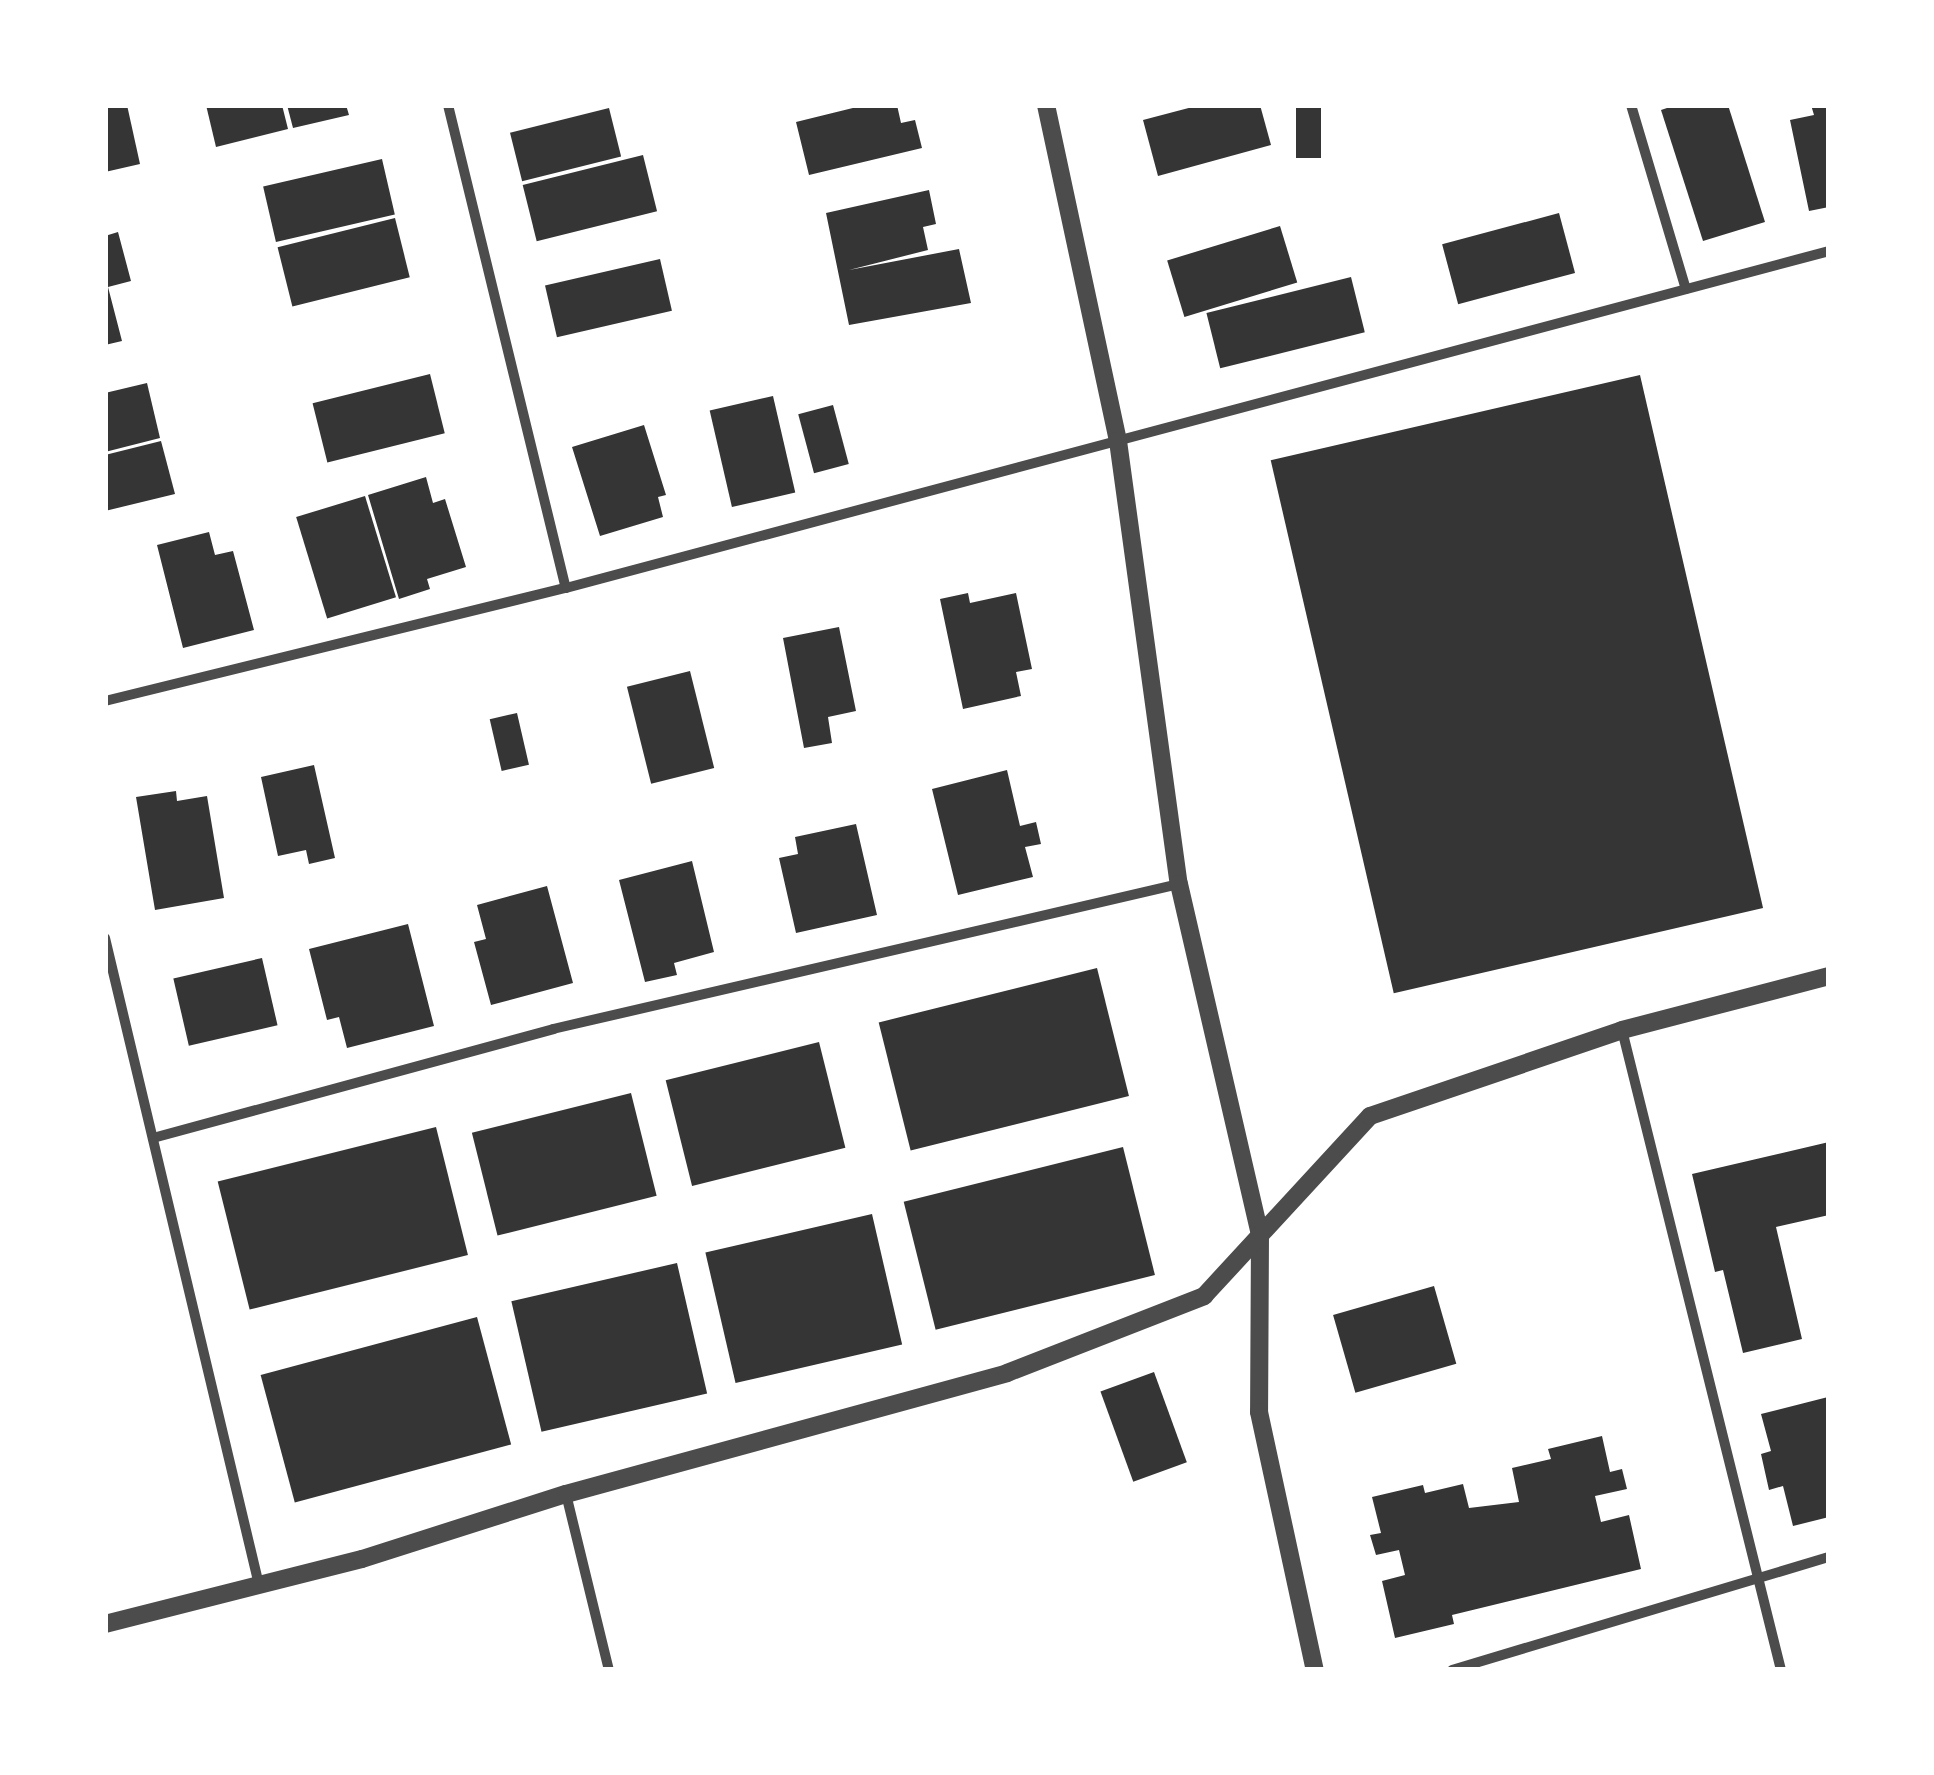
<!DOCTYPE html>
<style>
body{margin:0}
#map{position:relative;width:1934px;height:1775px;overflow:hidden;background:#fff;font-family:"Open Sans",sans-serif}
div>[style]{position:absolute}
.building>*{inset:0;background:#353535;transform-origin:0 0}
.minor>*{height:10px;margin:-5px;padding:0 5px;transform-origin:5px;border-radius:5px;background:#4c4c4c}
.tertiary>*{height:18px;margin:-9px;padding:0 9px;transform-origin:9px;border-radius:9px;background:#4c4c4c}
span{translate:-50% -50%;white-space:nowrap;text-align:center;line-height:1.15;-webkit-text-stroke:8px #fff;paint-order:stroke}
.frame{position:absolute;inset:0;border:108px solid #fff;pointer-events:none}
</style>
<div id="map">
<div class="building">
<i style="clip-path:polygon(105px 105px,127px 105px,140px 164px,105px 172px)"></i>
<i style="clip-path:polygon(206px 105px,282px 105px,288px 129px,216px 147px)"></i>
<i style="clip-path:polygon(287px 105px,346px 105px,349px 115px,293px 128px)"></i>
<i style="clip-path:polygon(865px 105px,897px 105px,901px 123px,915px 120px,922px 148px,809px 175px,796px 122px)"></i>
<i style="clip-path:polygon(1200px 105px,1260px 105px,1271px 145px,1158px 176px,1143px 120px)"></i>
<i style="left:1296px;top:105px;width:25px;height:53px"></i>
<i style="clip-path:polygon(1676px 105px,1728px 105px,1765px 222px,1703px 241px,1661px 110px)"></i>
<i style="clip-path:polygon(1811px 105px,1829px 105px,1829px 207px,1809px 211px,1790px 120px,1814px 115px)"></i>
<i style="left:609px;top:108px;width:50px;height:102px;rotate:76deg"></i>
<i style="left:643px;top:155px;width:58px;height:124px;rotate:76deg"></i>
<i style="left:382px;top:159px;width:57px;height:122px;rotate:77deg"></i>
<i style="clip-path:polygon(929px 190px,936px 224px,923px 227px,928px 250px,849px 270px,959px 249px,971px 303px,849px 325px,826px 213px)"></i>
<i style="left:1559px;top:213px;width:62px;height:121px;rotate:75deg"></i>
<i style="left:395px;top:218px;width:61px;height:121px;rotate:76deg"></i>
<i style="left:1280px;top:226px;width:59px;height:118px;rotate:73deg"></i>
<i style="clip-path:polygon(118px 232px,131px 281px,108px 287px,122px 341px,105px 345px,105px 236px)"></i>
<i style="left:660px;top:259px;width:53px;height:118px;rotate:77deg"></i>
<i style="left:1351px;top:277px;width:57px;height:149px;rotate:76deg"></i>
<i style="left:430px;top:374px;width:61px;height:121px;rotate:76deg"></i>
<i style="left:1640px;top:375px;width:547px;height:379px;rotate:77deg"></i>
<i style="clip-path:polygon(147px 383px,160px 438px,105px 452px,105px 393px)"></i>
<i style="left:773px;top:396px;width:99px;height:65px;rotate:77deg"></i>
<i style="left:833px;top:405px;width:61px;height:36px;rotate:75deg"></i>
<i style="clip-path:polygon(644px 425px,666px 495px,658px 497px,663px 517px,600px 536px,572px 447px)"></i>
<i style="clip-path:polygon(161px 441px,175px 494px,105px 511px,105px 455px)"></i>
<i style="clip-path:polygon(426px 477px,433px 503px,445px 499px,466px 567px,427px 579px,430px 589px,399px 599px,368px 495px)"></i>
<i style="left:365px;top:496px;width:106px;height:72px;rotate:73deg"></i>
<i style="clip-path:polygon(209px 532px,215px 555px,233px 551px,254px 630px,183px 648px,157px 545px)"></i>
<i style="clip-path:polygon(968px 593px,970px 603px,1016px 593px,1032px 669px,1016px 672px,1021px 696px,963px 709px,940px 599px)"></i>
<i style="clip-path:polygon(839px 627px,856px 711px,828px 717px,832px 743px,804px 748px,783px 638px)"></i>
<i style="left:690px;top:671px;width:100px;height:65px;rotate:76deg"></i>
<i style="left:517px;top:713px;width:53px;height:28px;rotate:77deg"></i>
<i style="clip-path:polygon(314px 765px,335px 858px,309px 864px,306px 850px,278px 856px,261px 777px)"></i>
<i style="clip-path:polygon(1007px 770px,1020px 826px,1036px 822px,1041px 844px,1025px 847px,1033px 877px,958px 895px,932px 789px)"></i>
<i style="clip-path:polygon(176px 791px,177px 801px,207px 796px,224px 898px,155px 910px,136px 797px)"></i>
<i style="clip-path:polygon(856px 824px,877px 915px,796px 933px,779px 858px,798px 854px,795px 837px)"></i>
<i style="clip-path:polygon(692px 861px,714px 952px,674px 963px,677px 975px,645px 982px,619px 880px)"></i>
<i style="clip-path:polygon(547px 886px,573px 983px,491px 1005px,474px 942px,486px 939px,477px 905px)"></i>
<i style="clip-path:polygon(408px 924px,434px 1026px,347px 1048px,339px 1017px,327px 1020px,309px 949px)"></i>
<i style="left:262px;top:958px;width:69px;height:91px;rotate:77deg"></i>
<i style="left:1097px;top:968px;width:132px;height:225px;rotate:76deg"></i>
<i style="left:819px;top:1042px;width:109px;height:158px;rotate:76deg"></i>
<i style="left:631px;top:1093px;width:106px;height:164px;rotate:76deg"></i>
<i style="left:436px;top:1127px;width:132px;height:225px;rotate:76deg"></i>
<i style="clip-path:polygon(1829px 1142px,1829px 1215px,1776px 1227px,1802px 1339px,1743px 1353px,1723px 1270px,1715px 1272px,1692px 1174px)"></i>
<i style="left:1123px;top:1147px;width:132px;height:226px;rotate:76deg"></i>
<i style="left:872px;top:1214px;width:134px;height:171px;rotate:77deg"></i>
<i style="left:677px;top:1263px;width:134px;height:170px;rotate:77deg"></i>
<i style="left:1434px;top:1286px;width:81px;height:105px;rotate:74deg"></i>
<i style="left:477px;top:1317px;width:132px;height:224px;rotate:75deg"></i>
<i style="left:1154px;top:1372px;width:96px;height:57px;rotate:70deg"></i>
<i style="clip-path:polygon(1828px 1397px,1829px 1517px,1793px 1526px,1783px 1486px,1769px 1490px,1761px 1454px,1771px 1451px,1761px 1414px)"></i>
<i style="clip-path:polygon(1602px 1436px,1610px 1472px,1622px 1469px,1627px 1489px,1595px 1496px,1601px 1522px,1629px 1515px,1641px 1569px,1452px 1615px,1454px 1624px,1395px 1638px,1382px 1581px,1405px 1575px,1399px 1550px,1376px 1555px,1370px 1535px,1381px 1533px,1372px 1497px,1423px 1485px,1425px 1493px,1463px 1484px,1469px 1508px,1519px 1502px,1512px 1468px,1551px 1459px,1548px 1449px)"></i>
</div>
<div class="minor">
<i style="left:448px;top:105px;width:497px;rotate:76.3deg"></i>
<i style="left:1631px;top:105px;width:192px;rotate:73.4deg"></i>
<i style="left:105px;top:701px;width:475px;rotate:-13.8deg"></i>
<i style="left:566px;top:588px;width:1307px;rotate:-14.94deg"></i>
<i style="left:105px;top:938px;width:665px;rotate:76.61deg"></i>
<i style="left:1622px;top:1030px;width:659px;rotate:76.05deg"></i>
<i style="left:153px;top:1138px;width:415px;rotate:-15.2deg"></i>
<i style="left:553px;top:1029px;width:643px;rotate:-13.04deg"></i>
<i style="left:566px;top:1494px;width:181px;rotate:76.3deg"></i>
<i style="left:1452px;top:1670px;width:394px;rotate:-16.7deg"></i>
</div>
<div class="tertiary">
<i style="left:1046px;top:105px;width:344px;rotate:77.9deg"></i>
<i style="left:1118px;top:441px;width:447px;rotate:82.2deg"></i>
<i style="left:1179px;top:884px;width:359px;rotate:77deg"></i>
<i style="left:1260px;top:1234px;width:178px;rotate:90.3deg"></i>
<i style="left:1259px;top:1412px;width:264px;rotate:77.8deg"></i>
<i style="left:105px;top:1624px;width:265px;rotate:-14.2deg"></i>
<i style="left:362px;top:1559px;width:214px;rotate:-17.7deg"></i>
<i style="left:566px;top:1494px;width:457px;rotate:-15.3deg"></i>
<i style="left:1007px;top:1373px;width:212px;rotate:-21.3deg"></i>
<i style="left:1204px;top:1296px;width:245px;rotate:-47.3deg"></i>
<i style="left:1370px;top:1116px;width:266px;rotate:-18.8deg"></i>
<i style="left:1622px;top:1030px;width:214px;rotate:-14.6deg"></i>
</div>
<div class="frame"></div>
</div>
